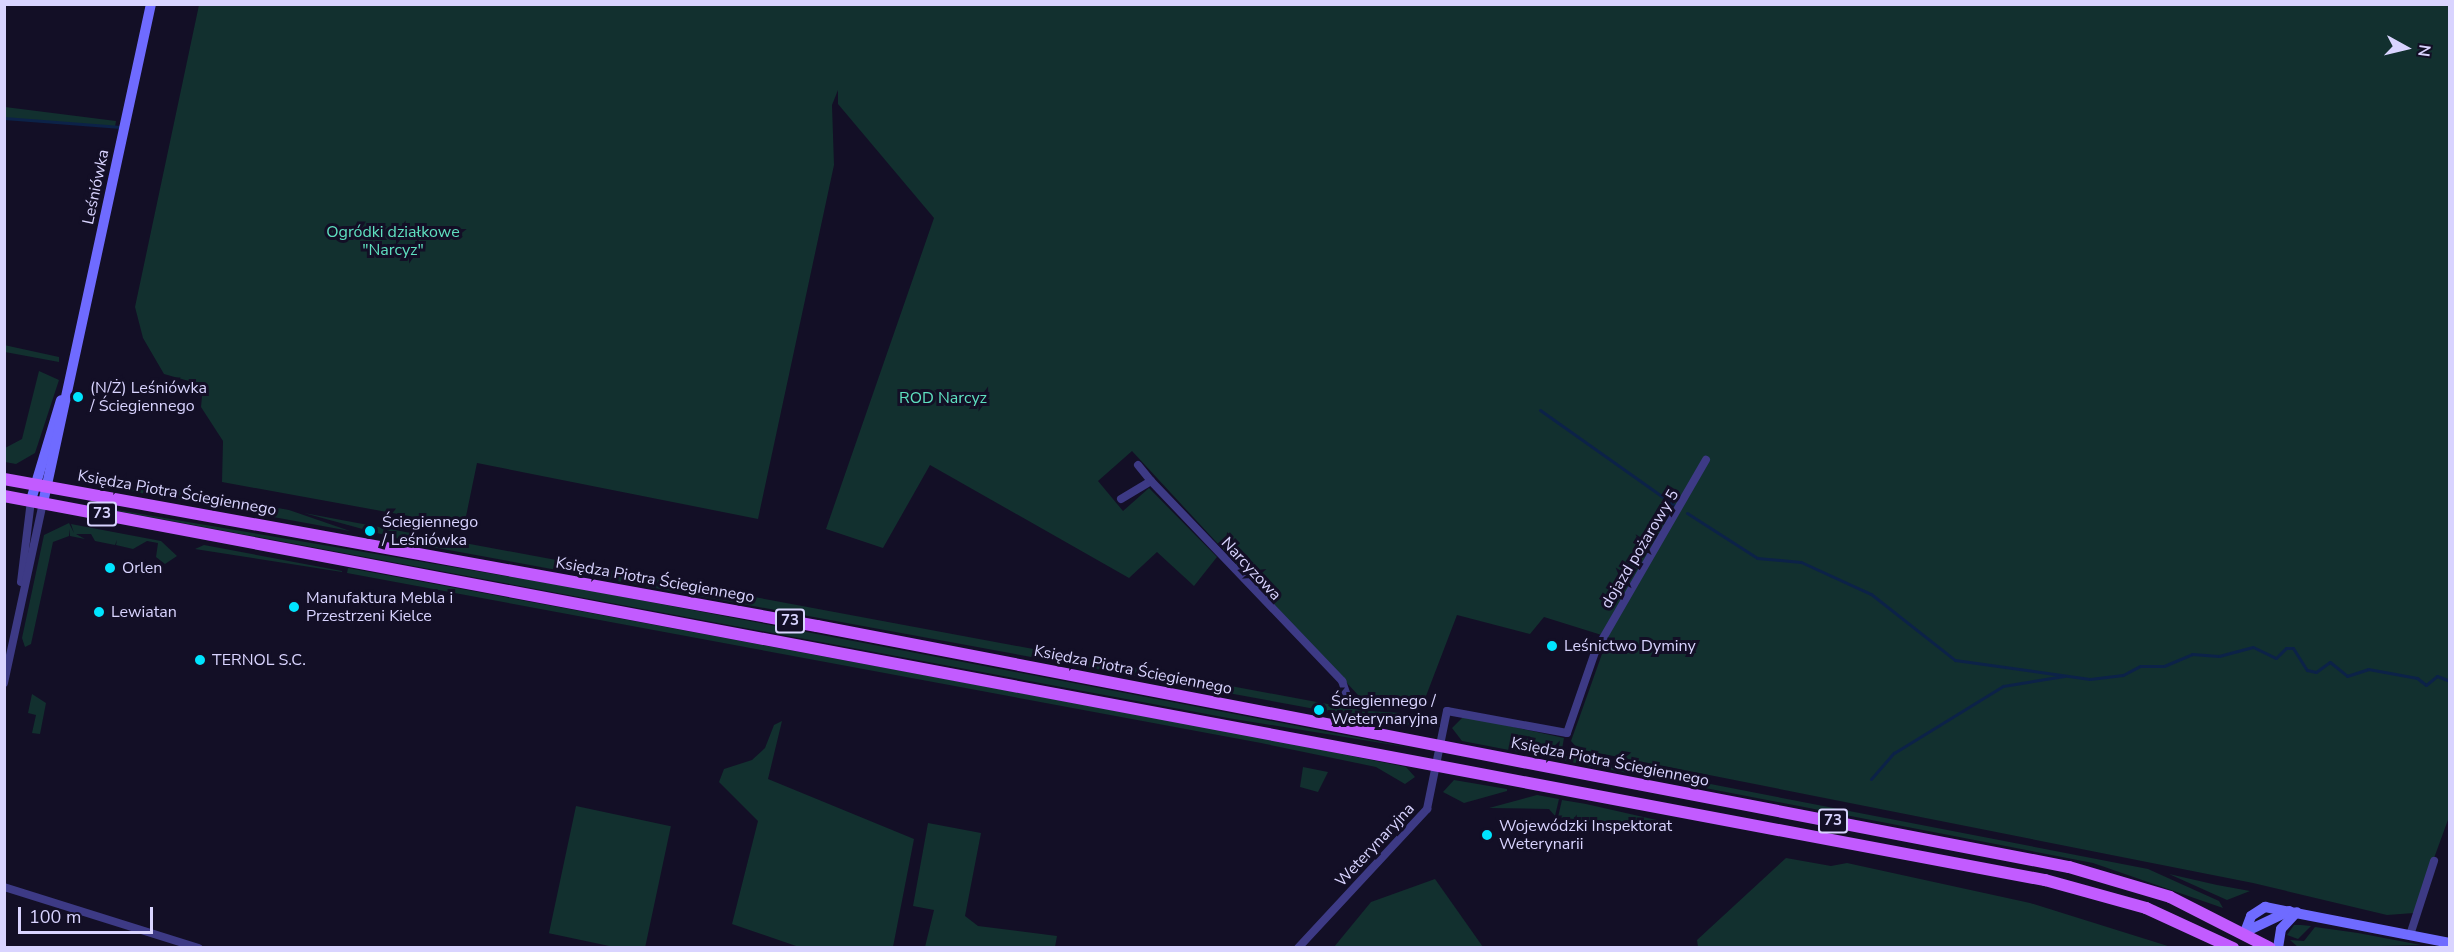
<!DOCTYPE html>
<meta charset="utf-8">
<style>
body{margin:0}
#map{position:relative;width:2454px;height:952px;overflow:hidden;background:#130f26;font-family:"Nunito Sans",sans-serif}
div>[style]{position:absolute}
.green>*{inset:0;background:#12302f;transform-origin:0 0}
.stream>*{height:3px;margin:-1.5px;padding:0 1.5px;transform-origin:1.5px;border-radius:1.5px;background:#0c2248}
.street>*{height:8px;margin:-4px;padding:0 4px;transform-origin:4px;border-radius:4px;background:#3d3a85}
.secondary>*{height:10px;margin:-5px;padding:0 5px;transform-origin:5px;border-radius:5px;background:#6f6bff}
.primary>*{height:12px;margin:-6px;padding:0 6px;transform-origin:6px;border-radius:6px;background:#c25bff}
.dots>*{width:16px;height:16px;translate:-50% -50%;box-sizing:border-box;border:3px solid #130f26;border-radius:50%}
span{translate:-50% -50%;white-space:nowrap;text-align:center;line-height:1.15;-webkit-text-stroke:6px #130f26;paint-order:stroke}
.shield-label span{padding:2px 4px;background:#130f26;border:2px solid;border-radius:4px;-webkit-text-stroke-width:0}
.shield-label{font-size:15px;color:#d9d4ff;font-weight:700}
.street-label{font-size:16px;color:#d9d4ff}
.park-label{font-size:16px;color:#5fe0c0}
.poi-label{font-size:16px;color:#d9d4ff}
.left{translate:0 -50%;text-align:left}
.frame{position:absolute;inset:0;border:6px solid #d9d4ff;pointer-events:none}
.north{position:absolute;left:2376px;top:18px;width:60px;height:60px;-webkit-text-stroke:4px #130f26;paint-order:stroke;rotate:98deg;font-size:16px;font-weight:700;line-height:24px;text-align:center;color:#d9d4ff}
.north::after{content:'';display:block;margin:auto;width:21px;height:27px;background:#d9d4ff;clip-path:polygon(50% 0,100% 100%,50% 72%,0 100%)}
.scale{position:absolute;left:18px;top:907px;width:135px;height:27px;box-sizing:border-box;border:3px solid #d9d4ff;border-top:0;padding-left:8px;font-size:18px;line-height:21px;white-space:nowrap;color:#d9d4ff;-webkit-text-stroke:4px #130f26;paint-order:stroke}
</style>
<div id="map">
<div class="green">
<i style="clip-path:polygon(199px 5px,2449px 5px,2449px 817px,2414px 913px,2387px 915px,2253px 883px,1578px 749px,1571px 741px,1608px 637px,1544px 617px,1530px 634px,1457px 615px,1426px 696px,1405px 705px,1358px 695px,1132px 451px,1098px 481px,1123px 511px,1149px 488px,1217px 557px,1194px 586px,1157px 552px,1129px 578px,930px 465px,883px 548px,826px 529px,934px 218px,838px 104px,838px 90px,832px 105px,834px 165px,758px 519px,477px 463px,464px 526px,222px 482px,223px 441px,201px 407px,203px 385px,164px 374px,143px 338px,135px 307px)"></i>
<i style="clip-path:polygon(4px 107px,5px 107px,116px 121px,115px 127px,5px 118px)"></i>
<i style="clip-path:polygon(4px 345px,59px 357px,59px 362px,5px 352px)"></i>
<i style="clip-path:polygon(39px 371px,59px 380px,35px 453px,16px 464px,5px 462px,5px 448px,22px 439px)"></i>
<i style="clip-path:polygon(74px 481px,137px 490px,161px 487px,289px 510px,350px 531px)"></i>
<i style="clip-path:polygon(70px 502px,577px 588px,1412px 748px,1228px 718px)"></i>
<i style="clip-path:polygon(304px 513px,1365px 711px,1364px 718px,421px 545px)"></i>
<i style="clip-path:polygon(69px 523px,74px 533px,71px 524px,161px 541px,177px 556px,165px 564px,156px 557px,158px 543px,147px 541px,133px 549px,116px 545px,117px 540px,115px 545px,95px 541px,91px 534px,76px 534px,85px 539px,70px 536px,69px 529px,69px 536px,53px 542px,31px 644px,25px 647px,22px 638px,44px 535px)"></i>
<i style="clip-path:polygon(204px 545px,342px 571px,342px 572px,195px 549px)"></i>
<i style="clip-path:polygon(348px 568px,1268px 739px,1406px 767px,1415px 777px,1405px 784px,1376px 767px,1261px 743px,347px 573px)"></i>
<i style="clip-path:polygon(32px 694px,46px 703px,40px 734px,32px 733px,36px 715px,28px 713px)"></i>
<i style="clip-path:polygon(1368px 711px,1418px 714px,1421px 729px,1367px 719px)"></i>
<i style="clip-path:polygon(1464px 716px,1564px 738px,1561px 755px,2148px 869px,2219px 901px,2223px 908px,2093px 863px,1462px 741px,1452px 728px)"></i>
<i style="clip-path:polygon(782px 721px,768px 779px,914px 839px,893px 947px,799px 947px,732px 924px,758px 821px,719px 782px,724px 769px,752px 760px,765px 748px,774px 725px)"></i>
<i style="clip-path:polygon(1303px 767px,1328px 772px,1318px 792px,1300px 787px)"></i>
<i style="clip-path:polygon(1454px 780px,1507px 789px,1507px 791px,1464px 803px,1443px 792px)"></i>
<i style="clip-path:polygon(1537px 795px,1559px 799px,1555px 816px,1549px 809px,1489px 808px)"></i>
<i style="clip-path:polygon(1562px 800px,1586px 804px,1661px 821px,1651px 829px,1558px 817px)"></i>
<i style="left:576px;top:806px;width:97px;height:130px;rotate:12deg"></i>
<i style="clip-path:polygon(928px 823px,981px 833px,965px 916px,978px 926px,1057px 936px,1055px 947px,925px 947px,934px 910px,913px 906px)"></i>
<i style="clip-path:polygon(1786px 858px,1831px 866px,1847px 863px,2030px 903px,2171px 947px,1698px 947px,1697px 940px)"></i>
<i style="clip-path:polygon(2169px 874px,2217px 885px,2250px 891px,2227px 900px)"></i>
<i style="clip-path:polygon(1435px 879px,1483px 947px,1334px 947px,1371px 902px)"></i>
<i style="clip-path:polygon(2294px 925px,2301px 925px,2311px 926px,2298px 939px,2287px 935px)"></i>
<i style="clip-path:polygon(2315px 927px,2358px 933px,2421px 945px,2299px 948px,2290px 940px,2304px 941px)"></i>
</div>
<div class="stream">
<i style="left:4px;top:118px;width:117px;rotate:4.4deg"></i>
<i style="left:1540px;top:410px;width:164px;rotate:35.3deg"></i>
<i style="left:1687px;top:513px;width:83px;rotate:32.7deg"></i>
<i style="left:1757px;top:558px;width:44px;rotate:5.2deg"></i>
<i style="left:1801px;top:562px;width:77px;rotate:24.6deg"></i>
<i style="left:1871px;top:594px;width:107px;rotate:38.2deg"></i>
<i style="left:1955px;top:660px;width:136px;rotate:8deg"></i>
<i style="left:2090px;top:679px;width:33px;rotate:-7deg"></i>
<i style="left:2123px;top:675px;width:19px;rotate:-28deg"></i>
<i style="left:2140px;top:666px;width:24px"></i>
<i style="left:2164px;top:666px;width:30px;rotate:-23deg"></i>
<i style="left:2192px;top:654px;width:27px;rotate:4deg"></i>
<i style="left:2219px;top:656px;width:35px;rotate:-15deg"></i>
<i style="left:2253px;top:647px;width:25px;rotate:26deg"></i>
<i style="left:2276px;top:658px;width:14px;rotate:-45deg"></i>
<i style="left:2286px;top:648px;width:7px"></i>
<i style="left:2293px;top:648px;width:26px;rotate:58deg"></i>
<i style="left:2307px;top:670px;width:9px;rotate:13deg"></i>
<i style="left:2316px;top:672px;width:17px;rotate:-36deg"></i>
<i style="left:2330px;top:662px;width:22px;rotate:39deg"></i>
<i style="left:2347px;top:676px;width:22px;rotate:-18deg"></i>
<i style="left:2368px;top:669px;width:50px;rotate:10.4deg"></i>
<i style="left:2417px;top:678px;width:11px;rotate:38deg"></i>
<i style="left:2426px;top:685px;width:14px;rotate:-39deg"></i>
<i style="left:2437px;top:676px;width:14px;rotate:21deg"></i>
<i style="left:1871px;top:779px;width:35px;rotate:-49deg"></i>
<i style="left:1894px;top:753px;width:128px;rotate:-31.6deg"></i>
<i style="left:2003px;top:686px;width:62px;rotate:-9.3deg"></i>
</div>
<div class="street">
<i style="left:1138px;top:465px;width:21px;rotate:51deg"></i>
<i style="left:1121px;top:499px;width:35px;rotate:-31deg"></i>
<i style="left:1151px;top:481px;width:277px;rotate:46.3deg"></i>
<i style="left:1342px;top:681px;width:24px;rotate:71deg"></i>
<i style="left:21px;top:582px;width:83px;rotate:-83deg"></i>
<i style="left:4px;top:683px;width:184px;rotate:-77.8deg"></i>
<i style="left:4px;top:887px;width:204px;rotate:17.4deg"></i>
<i style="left:2410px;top:935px;width:78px;rotate:-72deg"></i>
<i style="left:1298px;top:948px;width:190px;rotate:-47.1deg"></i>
<i style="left:1427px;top:809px;width:100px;rotate:-78.5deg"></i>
<i style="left:1447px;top:711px;width:122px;rotate:10.4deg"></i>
<i style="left:1567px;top:733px;width:86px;rotate:-70.9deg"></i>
<i style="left:1595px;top:652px;width:222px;rotate:-60deg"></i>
</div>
<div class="secondary">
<i style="left:31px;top:500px;width:104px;rotate:-73.3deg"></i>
<i style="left:43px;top:503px;width:511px;rotate:-77.79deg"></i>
<i style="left:2245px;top:932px;width:17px;rotate:-69deg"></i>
<i style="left:2251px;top:916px;width:17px;rotate:-33deg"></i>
<i style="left:2265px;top:907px;width:188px;rotate:11deg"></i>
<i style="left:2245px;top:932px;width:49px;rotate:-25.5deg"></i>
<i style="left:2278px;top:948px;width:19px;rotate:-81deg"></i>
<i style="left:2281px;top:929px;width:23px;rotate:-47deg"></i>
</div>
<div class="primary">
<i style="left:4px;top:479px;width:826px;rotate:10.25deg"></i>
<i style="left:817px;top:626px;width:1275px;rotate:10.9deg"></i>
<i style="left:2069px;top:867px;width:105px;rotate:16.5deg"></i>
<i style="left:2170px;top:897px;width:112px;rotate:27deg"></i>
<i style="left:4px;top:496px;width:2077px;rotate:10.66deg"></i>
<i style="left:2045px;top:880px;width:105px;rotate:15.5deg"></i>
<i style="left:2146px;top:908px;width:96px;rotate:24.7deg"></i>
</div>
<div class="dots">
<i style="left:78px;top:397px;background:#00e5ff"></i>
<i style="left:370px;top:531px;background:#00e5ff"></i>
<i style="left:110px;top:568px;background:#00e5ff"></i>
<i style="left:294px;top:607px;background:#00e5ff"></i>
<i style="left:99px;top:612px;background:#00e5ff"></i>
<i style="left:1552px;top:646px;background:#00e5ff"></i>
<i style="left:200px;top:660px;background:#00e5ff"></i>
<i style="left:1319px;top:710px;background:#00e5ff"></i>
<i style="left:1487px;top:835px;background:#00e5ff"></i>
</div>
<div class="shield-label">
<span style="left:102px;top:514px">73</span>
<span style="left:790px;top:621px">73</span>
<span style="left:1833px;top:821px">73</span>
</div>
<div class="street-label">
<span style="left:96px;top:187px;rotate:-78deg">Leśniówka</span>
<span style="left:177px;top:493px;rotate:10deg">Księdza Piotra Ściegiennego</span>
<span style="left:1640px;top:549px;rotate:-59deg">dojazd pożarowy 5</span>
<span style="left:1251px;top:569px;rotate:47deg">Narcyzowa</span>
<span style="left:655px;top:580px;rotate:10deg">Księdza Piotra Ściegiennego</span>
<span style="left:1133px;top:670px;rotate:11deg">Księdza Piotra Ściegiennego</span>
<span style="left:1610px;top:762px;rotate:11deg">Księdza Piotra Ściegiennego</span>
<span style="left:1375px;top:845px;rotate:-47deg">Weterynaryjna</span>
</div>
<div class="park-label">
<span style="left:393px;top:241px">Ogródki działkowe<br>"Narcyz"</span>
<span style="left:943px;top:398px">ROD Narcyz</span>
</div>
<div class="poi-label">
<span class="left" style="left:90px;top:397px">(N/Ż) Leśniówka<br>/ Ściegiennego</span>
<span class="left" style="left:382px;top:531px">Ściegiennego<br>/ Leśniówka</span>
<span class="left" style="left:122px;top:568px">Orlen</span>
<span class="left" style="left:306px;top:607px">Manufaktura Mebla i<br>Przestrzeni Kielce</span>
<span class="left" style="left:111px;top:612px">Lewiatan</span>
<span class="left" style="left:1564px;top:646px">Leśnictwo Dyminy</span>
<span class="left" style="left:212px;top:660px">TERNOL S.C.</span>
<span class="left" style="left:1331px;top:710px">Ściegiennego /<br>Weterynaryjna</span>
<span class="left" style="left:1499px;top:835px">Wojewódzki Inspektorat<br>Weterynarii</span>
</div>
<div class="frame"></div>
<div class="north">N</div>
<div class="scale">100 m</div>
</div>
